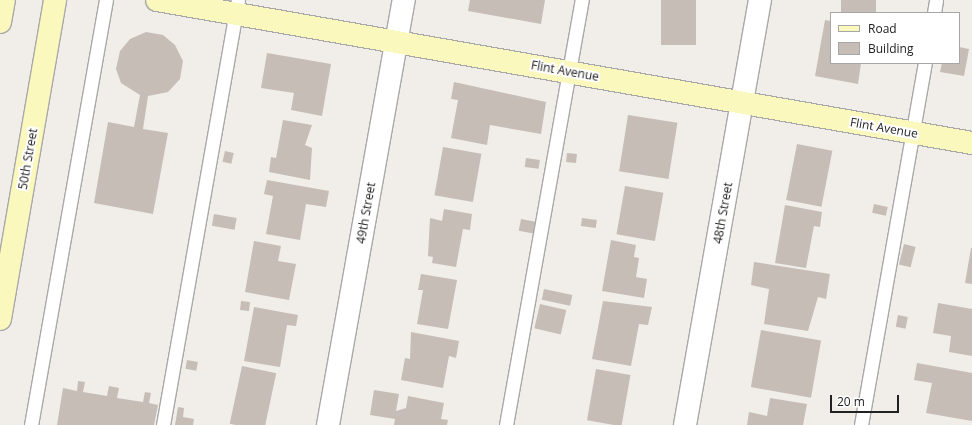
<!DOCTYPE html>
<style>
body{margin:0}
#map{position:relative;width:972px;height:425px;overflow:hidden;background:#f1ede8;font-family:"Open Sans",sans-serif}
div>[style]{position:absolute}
.building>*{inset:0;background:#c6bdb7;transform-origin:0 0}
.roads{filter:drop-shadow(1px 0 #a8a8a8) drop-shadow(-1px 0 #a8a8a8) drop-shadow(0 1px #a8a8a8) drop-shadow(0 -1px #a8a8a8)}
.lane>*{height:13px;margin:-6.5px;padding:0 6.5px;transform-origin:6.5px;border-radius:6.5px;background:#fff}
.street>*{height:22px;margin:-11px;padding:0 11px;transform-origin:11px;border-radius:11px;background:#fff}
.secondary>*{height:22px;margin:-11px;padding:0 11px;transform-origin:11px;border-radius:11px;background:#faf8bd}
span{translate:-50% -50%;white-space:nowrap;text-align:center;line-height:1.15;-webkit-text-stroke:4px #fff;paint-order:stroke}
.street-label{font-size:12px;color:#212121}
.legend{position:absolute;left:830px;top:12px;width:130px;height:52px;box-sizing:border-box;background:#fff;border:1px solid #a6a6a6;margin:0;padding:5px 7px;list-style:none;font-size:12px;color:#212121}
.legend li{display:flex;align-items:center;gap:8px;height:20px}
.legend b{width:20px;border:1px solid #a6a6a6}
.scale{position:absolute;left:830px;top:395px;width:69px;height:18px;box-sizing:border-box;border:2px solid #212121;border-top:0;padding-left:5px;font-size:12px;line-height:14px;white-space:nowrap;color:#212121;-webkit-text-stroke:3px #fff;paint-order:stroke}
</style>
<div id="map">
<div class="building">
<i style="clip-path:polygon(470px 0,545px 0,541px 24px,468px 11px)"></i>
<i style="left:661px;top:0;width:35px;height:45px"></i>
<i style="left:841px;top:0;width:35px;height:13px"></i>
<i style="clip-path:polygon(825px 20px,831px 21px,831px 63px,861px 63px,858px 84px,815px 76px)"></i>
<i style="clip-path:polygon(146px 32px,163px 35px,175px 45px,183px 61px,180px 79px,168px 92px,148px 96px,143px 129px,168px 133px,153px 214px,94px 203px,108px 122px,134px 127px,140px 95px,121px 83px,116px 69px,120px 51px,130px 39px)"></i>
<i style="clip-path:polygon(959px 47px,969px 49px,964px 76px,940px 72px,942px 63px,959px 63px)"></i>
<i style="clip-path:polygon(267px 53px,331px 64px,322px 116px,291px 110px,294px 93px,261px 88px)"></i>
<i style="clip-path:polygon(454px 82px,546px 102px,541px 134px,490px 125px,487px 145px,451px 138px,458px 100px,451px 99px)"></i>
<i style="left:628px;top:115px;width:50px;height:57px;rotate:9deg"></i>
<i style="clip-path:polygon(283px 120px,312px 125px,305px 145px,312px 148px,310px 180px,269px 172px,271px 157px,276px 158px)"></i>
<i style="left:797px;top:144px;width:36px;height:57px;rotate:11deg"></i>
<i style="left:443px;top:147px;width:39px;height:49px;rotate:10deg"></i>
<i style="left:225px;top:151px;width:9px;height:11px;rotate:13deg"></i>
<i style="left:567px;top:153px;width:10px;height:9px;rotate:6deg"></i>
<i style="left:526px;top:158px;width:14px;height:9px;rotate:8deg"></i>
<i style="clip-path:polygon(267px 180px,329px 191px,326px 207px,306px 204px,300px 240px,266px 234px,273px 196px,264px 194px)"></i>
<i style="left:625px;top:186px;width:39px;height:49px;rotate:10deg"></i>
<i style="left:874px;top:204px;width:14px;height:9px;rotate:12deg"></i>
<i style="clip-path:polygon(785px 205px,822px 212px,820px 227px,814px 226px,806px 268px,775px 263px)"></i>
<i style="clip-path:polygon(444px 209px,472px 214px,470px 230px,463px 229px,456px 267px,432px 263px,433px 257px,428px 256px,430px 218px,442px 221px)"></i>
<i style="left:214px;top:214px;width:23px;height:12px;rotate:10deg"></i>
<i style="left:582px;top:218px;width:15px;height:8px;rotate:8deg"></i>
<i style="left:521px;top:219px;width:16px;height:12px;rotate:11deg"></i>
<i style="clip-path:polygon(611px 240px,636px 245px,634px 257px,639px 258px,636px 277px,647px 279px,644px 298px,602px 291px)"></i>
<i style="clip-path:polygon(254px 241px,281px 246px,278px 261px,296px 264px,289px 300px,245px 292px)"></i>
<i style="left:904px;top:244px;width:12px;height:21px;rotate:14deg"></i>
<i style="clip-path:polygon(971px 248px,972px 248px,972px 284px,965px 283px)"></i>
<i style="clip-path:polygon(754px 262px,830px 274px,826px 299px,818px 297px,808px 331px,764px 324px,769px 289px,751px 285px)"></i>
<i style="clip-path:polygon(421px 274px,457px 280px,448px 329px,417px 324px,423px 290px,418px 290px)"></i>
<i style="left:544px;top:289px;width:29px;height:11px;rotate:12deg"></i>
<i style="left:241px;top:301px;width:9px;height:9px;rotate:6deg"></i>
<i style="clip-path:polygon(603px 301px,652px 307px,648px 325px,639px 324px,631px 366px,592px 359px)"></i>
<i style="clip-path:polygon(938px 303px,972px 309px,972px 356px,949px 352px,951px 336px,933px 333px)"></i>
<i style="left:540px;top:304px;width:27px;height:25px;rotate:13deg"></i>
<i style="clip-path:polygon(254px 307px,298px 315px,296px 326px,287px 325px,280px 367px,244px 361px)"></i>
<i style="left:898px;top:315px;width:10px;height:12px;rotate:11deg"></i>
<i style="left:761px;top:330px;width:61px;height:58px;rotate:10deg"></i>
<i style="clip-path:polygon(411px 332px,459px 341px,456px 358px,449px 356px,443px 388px,401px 380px,405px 358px,410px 359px)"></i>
<i style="left:187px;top:360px;width:11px;height:9px;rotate:10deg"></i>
<i style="clip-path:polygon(917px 363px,972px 373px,972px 421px,926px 413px,932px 383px,914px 380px)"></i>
<i style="left:242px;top:366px;width:35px;height:59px;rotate:12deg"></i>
<i style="left:596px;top:369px;width:35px;height:52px;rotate:10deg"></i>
<i style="clip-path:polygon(78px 381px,85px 382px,83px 392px,107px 396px,109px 386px,119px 388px,117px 398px,143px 402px,145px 392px,151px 393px,149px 403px,158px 405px,154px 425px,57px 425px,63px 388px,77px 391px)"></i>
<i style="clip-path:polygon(374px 390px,399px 394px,396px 411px,406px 408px,408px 396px,444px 403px,441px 419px,448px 420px,447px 425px,394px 425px,395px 419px,370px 415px)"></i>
<i style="clip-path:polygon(770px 398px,807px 404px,803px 425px,747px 425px,749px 412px,767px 416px)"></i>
<i style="clip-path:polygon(178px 407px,184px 408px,183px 417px,194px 419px,193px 425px,175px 425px)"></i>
</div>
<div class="roads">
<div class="lane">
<i style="left:934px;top:13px;width:13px;rotate:-81deg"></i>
<i style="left:31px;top:425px;width:432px;rotate:-80deg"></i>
<i style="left:163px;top:425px;width:432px;rotate:-80deg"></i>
<i style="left:506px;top:425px;width:432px;rotate:-79.9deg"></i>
<i style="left:861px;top:425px;width:368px;rotate:-80deg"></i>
</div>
<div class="street">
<i style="left:328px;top:425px;width:432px;rotate:-79.9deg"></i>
<i style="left:685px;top:425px;width:432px;rotate:-80deg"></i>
</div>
<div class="secondary">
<i style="left:157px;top:0;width:827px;rotate:9.95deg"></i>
<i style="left:0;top:22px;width:22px;rotate:-80deg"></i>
<i style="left:0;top:319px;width:324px;rotate:-80.2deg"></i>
</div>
</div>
<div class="street-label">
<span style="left:565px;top:71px;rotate:10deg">Flint Avenue</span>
<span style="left:884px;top:128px;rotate:10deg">Flint Avenue</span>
<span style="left:28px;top:159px;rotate:-80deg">50th Street</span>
<span style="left:366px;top:213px;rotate:-80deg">49th Street</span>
<span style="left:723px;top:213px;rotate:-80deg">48th Street</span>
</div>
<ul class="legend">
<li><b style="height:5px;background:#faf8bd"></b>Road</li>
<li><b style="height:11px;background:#c6bdb7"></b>Building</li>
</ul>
<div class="scale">20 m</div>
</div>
